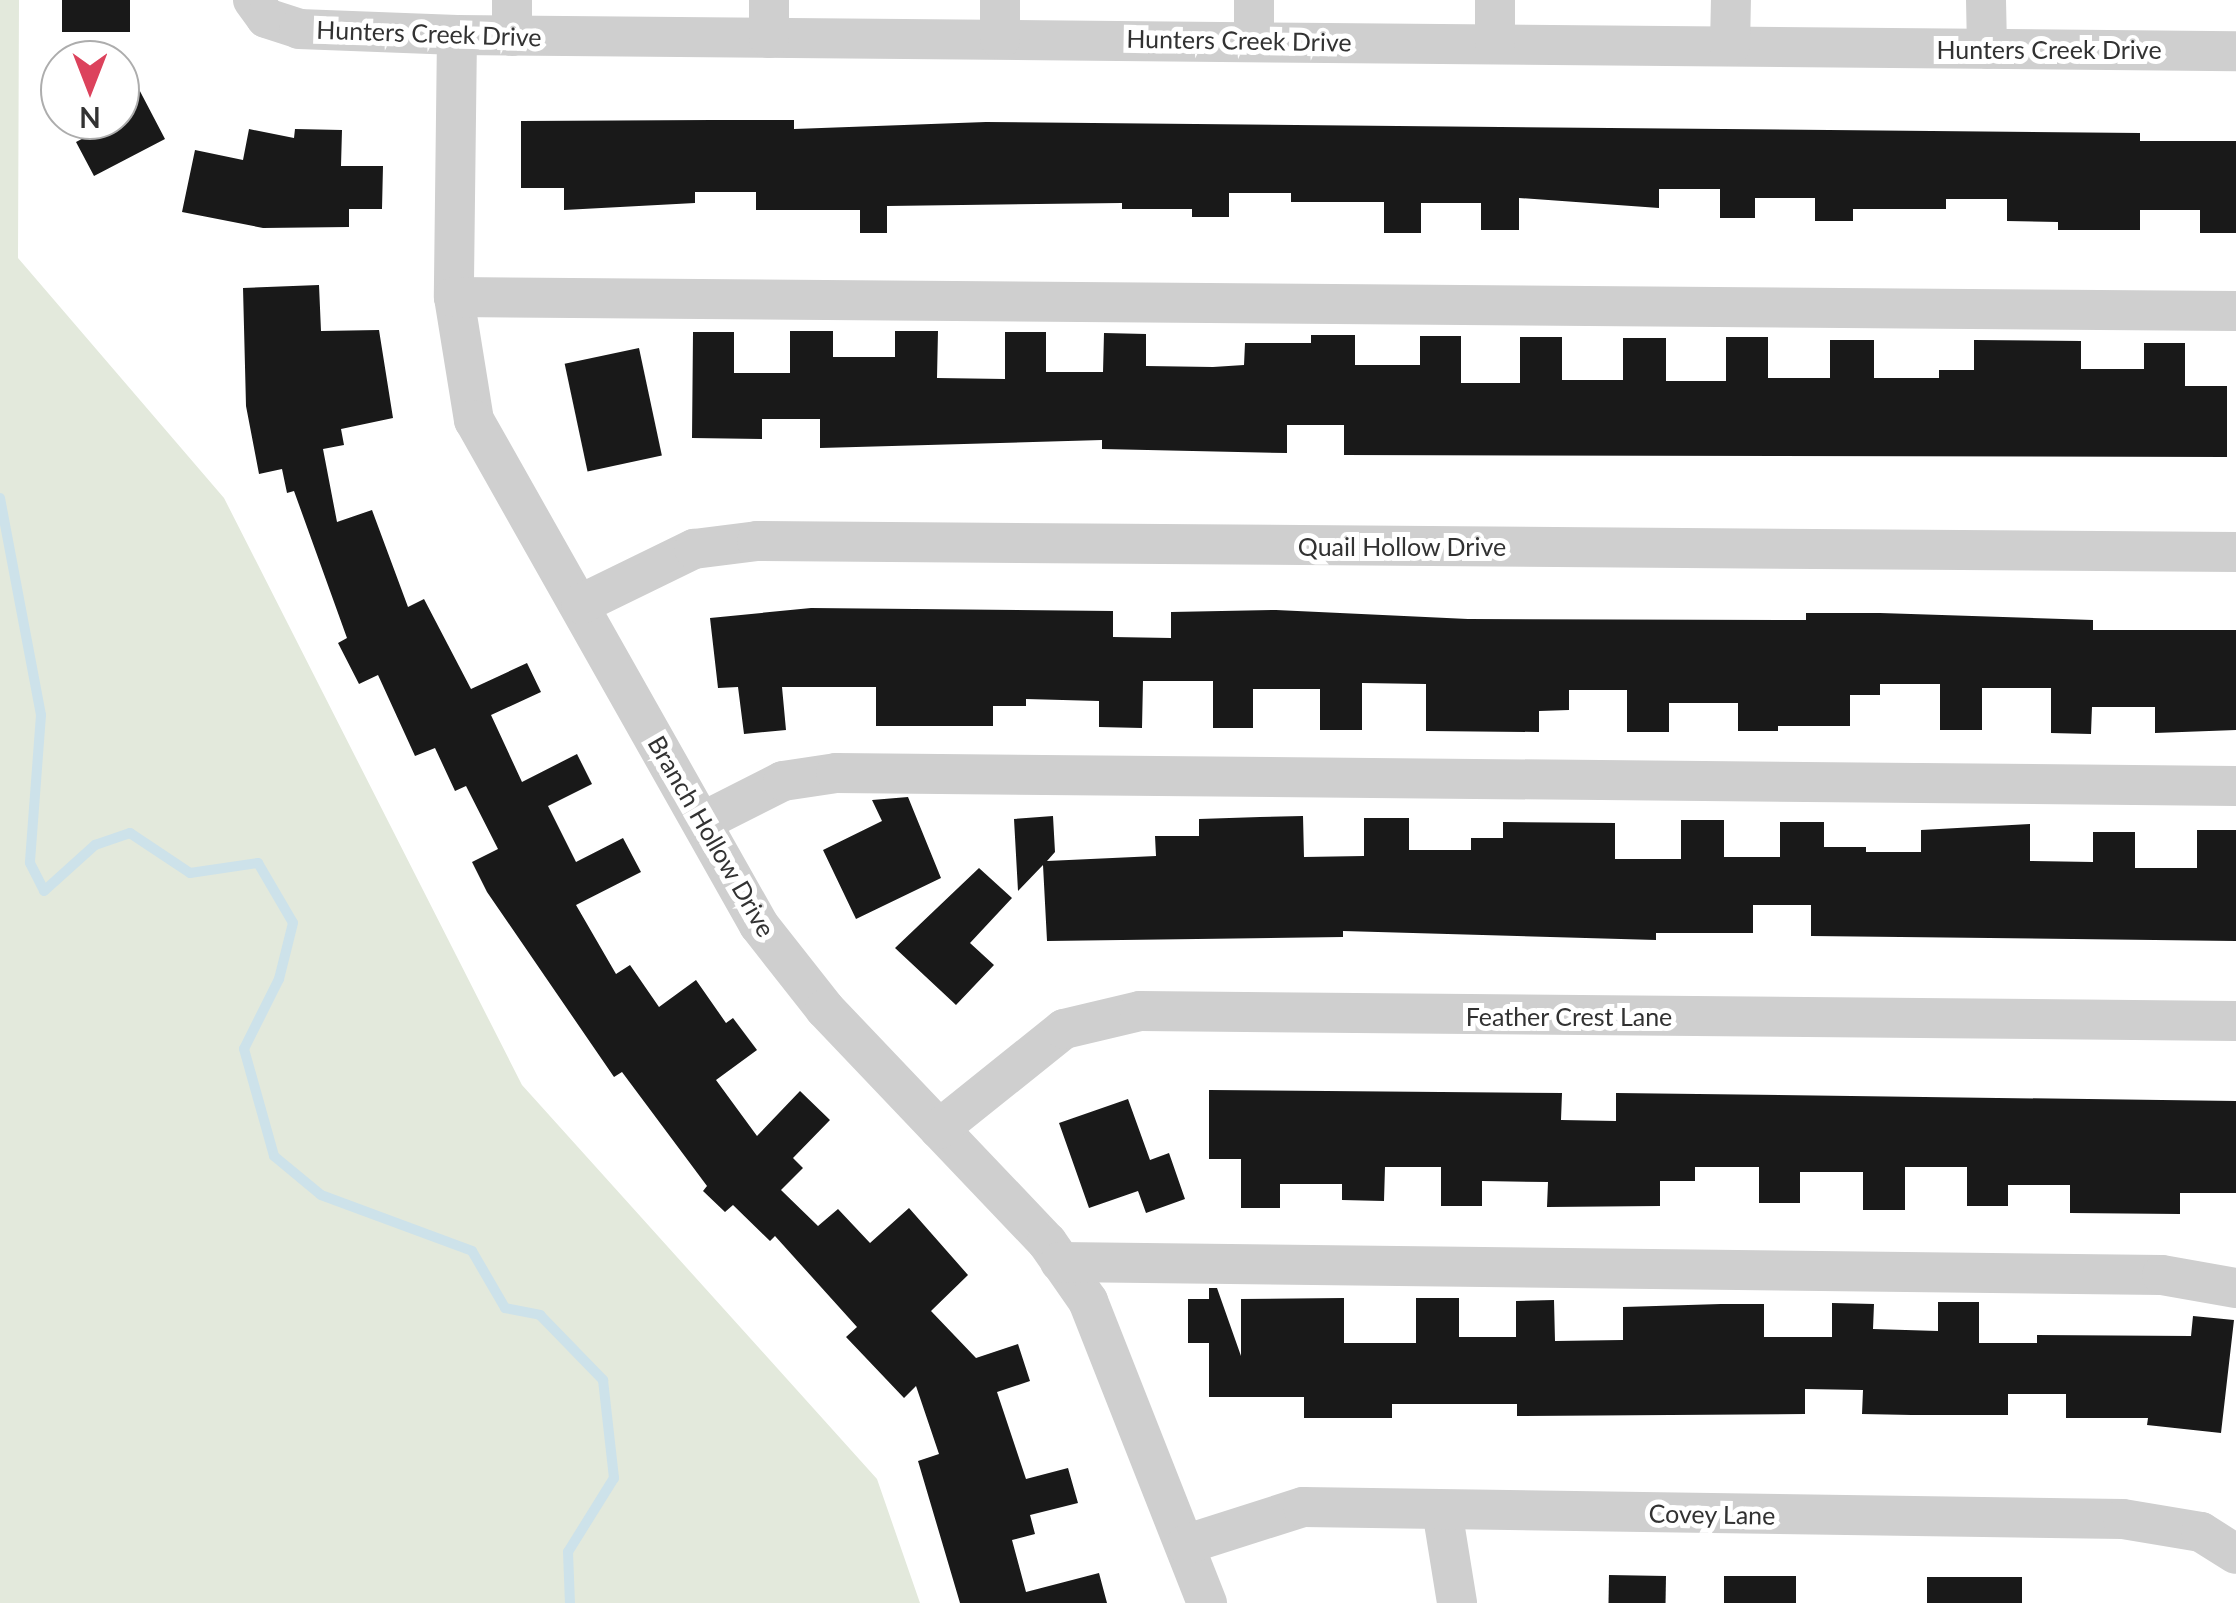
<!DOCTYPE html>
<style>
body{margin:0}
#map{position:relative;width:2236px;height:1603px;overflow:hidden;background:#fff;font-family:Lato,sans-serif}
div>[style]{position:absolute}
.green>*{inset:0;background:#e3e9dc}
.stream>*{height:10px;margin:-5px;padding:0 5px;transform-origin:5px;border-radius:5px;background:#cde2ea}
.building>*{inset:0;background:#191919;transform-origin:0 0}
.minor>*{height:40px;margin:-20px;padding:0 20px;transform-origin:20px;border-radius:20px;background:#cfcfcf}
span{translate:-50% -50%;white-space:nowrap;text-align:center;line-height:1.15;-webkit-text-stroke:10px #fff;paint-order:stroke}
.street-label{font-size:25px;color:#323232}
.north{position:absolute;left:40px;top:40px;width:100px;height:100px;box-sizing:border-box;background:#fff;border:2px solid #adadad;border-radius:50%;rotate:180deg;font-size:28px;font-weight:700;line-height:40px;text-align:center;color:#323232}
.north::after{content:'';display:block;margin:auto;width:35px;height:45px;background:#dc425c;clip-path:polygon(50% 0,100% 100%,50% 72%,0 100%)}
</style>
<div id="map">
<div class="green">
<i style="clip-path:polygon(0 0,19px 0,18px 258px,224px 498px,522px 1085px,877px 1479px,920px 1603px,0 1603px)"></i>
</div>
<div class="stream">
<i style="left:0;top:498px;width:221px;rotate:79.3deg"></i>
<i style="left:41px;top:715px;width:148px;rotate:94.3deg"></i>
<i style="left:30px;top:863px;width:31px;rotate:63deg"></i>
<i style="left:44px;top:891px;width:69px;rotate:-42deg"></i>
<i style="left:95px;top:845px;width:37px;rotate:-19deg"></i>
<i style="left:130px;top:833px;width:72px;rotate:33.7deg"></i>
<i style="left:190px;top:873px;width:69px;rotate:-8.4deg"></i>
<i style="left:258px;top:863px;width:69px;rotate:59.7deg"></i>
<i style="left:293px;top:923px;width:58px;rotate:104deg"></i>
<i style="left:279px;top:979px;width:78px;rotate:116.6deg"></i>
<i style="left:244px;top:1049px;width:111px;rotate:74.3deg"></i>
<i style="left:274px;top:1156px;width:61px;rotate:39.7deg"></i>
<i style="left:321px;top:1195px;width:161px;rotate:20.3deg"></i>
<i style="left:472px;top:1251px;width:66px;rotate:59.9deg"></i>
<i style="left:505px;top:1308px;width:36px;rotate:11deg"></i>
<i style="left:540px;top:1315px;width:91px;rotate:45.9deg"></i>
<i style="left:603px;top:1380px;width:99px;rotate:83.6deg"></i>
<i style="left:614px;top:1478px;width:87px;rotate:121.9deg"></i>
<i style="left:568px;top:1552px;width:51px;rotate:87.8deg"></i>
</div>
<div class="building">
<i style="left:62px;top:0;width:68px;height:32px"></i>
<i style="clip-path:polygon(120px 53px,165px 139px,94px 176px,76px 142px,97px 131px,92px 120px,120px 120px)"></i>
<i style="clip-path:polygon(712px 120px,794px 120px,794px 129px,986px 122px,2140px 133px,2140px 141px,2236px 141px,2236px 233px,2200px 233px,2200px 210px,2140px 210px,2140px 230px,2058px 230px,2058px 222px,2007px 221px,2007px 199px,1946px 199px,1946px 209px,1853px 209px,1853px 221px,1815px 221px,1815px 198px,1755px 198px,1755px 218px,1720px 218px,1720px 189px,1659px 189px,1659px 208px,1519px 198px,1519px 230px,1481px 230px,1481px 203px,1421px 203px,1421px 233px,1384px 233px,1384px 202px,1291px 202px,1291px 193px,1229px 193px,1229px 217px,1192px 217px,1192px 209px,1122px 209px,1122px 203px,887px 206px,887px 233px,860px 233px,860px 210px,756px 210px,756px 192px,695px 192px,695px 203px,564px 210px,564px 188px,521px 188px,521px 121px)"></i>
<i style="clip-path:polygon(249px 129px,294px 138px,295px 129px,342px 130px,341px 166px,383px 166px,382px 209px,349px 209px,349px 227px,263px 228px,182px 212px,195px 150px,243px 160px)"></i>
<i style="clip-path:polygon(319px 285px,321px 331px,379px 330px,393px 418px,341px 429px,344px 445px,323px 449px,337px 522px,372px 510px,408px 607px,424px 599px,471px 689px,527px 663px,541px 692px,491px 715px,522px 782px,577px 754px,592px 784px,548px 806px,576px 862px,623px 838px,641px 872px,576px 905px,616px 974px,630px 965px,659px 1007px,696px 980px,726px 1023px,733px 1018px,757px 1050px,716px 1080px,757px 1136px,800px 1091px,830px 1120px,793px 1158px,803px 1168px,781px 1190px,818px 1226px,838px 1209px,870px 1243px,909px 1208px,968px 1275px,931px 1311px,976px 1358px,1018px 1344px,1030px 1381px,997px 1392px,1026px 1479px,1068px 1468px,1078px 1503px,1030px 1515px,1035px 1534px,1012px 1540px,1026px 1592px,1099px 1573px,1107px 1603px,960px 1603px,918px 1461px,939px 1454px,916px 1386px,904px 1398px,846px 1337px,857px 1327px,775px 1236px,770px 1241px,733px 1205px,725px 1212px,703px 1191px,707px 1186px,622px 1072px,614px 1077px,487px 892px,472px 862px,498px 849px,466px 786px,455px 791px,435px 748px,415px 756px,378px 675px,359px 684px,338px 643px,347px 638px,294px 491px,287px 493px,282px 469px,259px 474px,246px 406px,243px 288px)"></i>
<i style="clip-path:polygon(790px 331px,833px 331px,833px 357px,895px 357px,895px 331px,938px 331px,937px 378px,1005px 379px,1005px 332px,1046px 332px,1046px 372px,1103px 372px,1104px 333px,1146px 334px,1146px 366px,1213px 367px,1244px 365px,1245px 343px,1311px 343px,1311px 335px,1355px 335px,1355px 365px,1420px 365px,1420px 336px,1461px 336px,1461px 383px,1520px 383px,1520px 337px,1562px 337px,1562px 380px,1623px 380px,1623px 338px,1666px 338px,1666px 381px,1726px 381px,1726px 337px,1768px 337px,1768px 378px,1830px 378px,1830px 340px,1874px 340px,1874px 378px,1939px 378px,1939px 370px,1974px 370px,1974px 340px,2081px 341px,2081px 369px,2144px 369px,2144px 343px,2185px 343px,2185px 386px,2227px 386px,2227px 457px,1344px 455px,1344px 425px,1287px 425px,1287px 453px,1102px 449px,1102px 440px,820px 448px,820px 419px,762px 419px,762px 439px,692px 438px,693px 332px,734px 332px,734px 373px,790px 373px)"></i>
<i style="left:639px;top:348px;width:110px;height:76px;rotate:78deg"></i>
<i style="clip-path:polygon(811px 608px,1113px 611px,1113px 637px,1171px 638px,1171px 612px,1276px 610px,1468px 619px,1806px 620px,1806px 613px,1880px 613px,2093px 620px,2093px 630px,2236px 630px,2236px 730px,2155px 733px,2155px 707px,2092px 707px,2091px 734px,2051px 733px,2051px 688px,1982px 688px,1982px 730px,1940px 730px,1940px 684px,1880px 684px,1880px 695px,1850px 695px,1850px 726px,1778px 726px,1778px 731px,1738px 731px,1738px 703px,1669px 703px,1669px 732px,1627px 732px,1627px 690px,1569px 690px,1569px 710px,1539px 711px,1539px 732px,1426px 731px,1426px 684px,1362px 683px,1362px 730px,1320px 730px,1320px 689px,1253px 689px,1253px 728px,1213px 728px,1213px 681px,1143px 681px,1142px 728px,1099px 727px,1099px 701px,1026px 699px,1026px 706px,993px 706px,993px 726px,876px 726px,876px 687px,782px 687px,786px 730px,744px 734px,738px 687px,718px 688px,710px 618px)"></i>
<i style="clip-path:polygon(908px 797px,941px 878px,856px 919px,823px 850px,882px 821px,872px 800px)"></i>
<i style="clip-path:polygon(1053px 816px,1055px 852px,1047px 861px,1156px 856px,1155px 836px,1199px 836px,1199px 819px,1260px 817px,1303px 816px,1304px 857px,1364px 856px,1364px 818px,1409px 818px,1409px 850px,1471px 850px,1471px 838px,1503px 838px,1503px 822px,1615px 823px,1615px 859px,1681px 859px,1681px 820px,1724px 820px,1724px 857px,1780px 857px,1780px 822px,1824px 822px,1824px 847px,1866px 847px,1866px 852px,1921px 852px,1921px 830px,2030px 824px,2030px 861px,2093px 862px,2093px 832px,2135px 832px,2135px 868px,2197px 868px,2197px 830px,2236px 830px,2236px 941px,1811px 936px,1811px 905px,1753px 905px,1753px 933px,1656px 933px,1656px 940px,1343px 931px,1343px 937px,1047px 941px,1043px 865px,1018px 891px,1014px 819px)"></i>
<i style="clip-path:polygon(979px 868px,1012px 898px,970px 943px,994px 965px,956px 1005px,895px 948px)"></i>
<i style="clip-path:polygon(1209px 1090px,1562px 1093px,1561px 1120px,1616px 1121px,1616px 1093px,2236px 1101px,2236px 1193px,2180px 1193px,2180px 1214px,2070px 1213px,2070px 1185px,2008px 1185px,2008px 1206px,1967px 1206px,1967px 1167px,1905px 1167px,1905px 1210px,1863px 1210px,1863px 1172px,1800px 1172px,1800px 1203px,1759px 1203px,1759px 1167px,1695px 1167px,1695px 1181px,1660px 1181px,1660px 1206px,1547px 1207px,1548px 1182px,1482px 1181px,1482px 1206px,1441px 1206px,1441px 1167px,1385px 1167px,1384px 1201px,1342px 1200px,1342px 1184px,1280px 1184px,1280px 1208px,1241px 1208px,1241px 1159px,1209px 1159px)"></i>
<i style="clip-path:polygon(1128px 1099px,1150px 1160px,1169px 1153px,1185px 1199px,1146px 1213px,1138px 1191px,1089px 1208px,1059px 1123px)"></i>
<i style="clip-path:polygon(1209px 1288px,1217px 1288px,1241px 1356px,1241px 1299px,1344px 1298px,1344px 1343px,1416px 1343px,1416px 1298px,1459px 1298px,1459px 1337px,1516px 1337px,1516px 1301px,1554px 1300px,1555px 1341px,1623px 1340px,1623px 1307px,1721px 1304px,1764px 1304px,1764px 1337px,1832px 1337px,1832px 1303px,1874px 1304px,1873px 1329px,1938px 1331px,1938px 1302px,1979px 1302px,1979px 1343px,2037px 1343px,2037px 1335px,2191px 1336px,2193px 1316px,2234px 1320px,2221px 1433px,2147px 1425px,2148px 1418px,2066px 1418px,2066px 1394px,2008px 1394px,2008px 1415px,1912px 1415px,1862px 1414px,1863px 1390px,1805px 1389px,1805px 1414px,1517px 1416px,1517px 1404px,1392px 1404px,1392px 1418px,1304px 1418px,1304px 1397px,1209px 1397px,1209px 1343px,1188px 1343px,1188px 1299px,1209px 1299px)"></i>
<i style="left:1609px;top:1575px;width:57px;height:28px;rotate:1deg"></i>
<i style="left:1724px;top:1576px;width:72px;height:27px"></i>
<i style="left:1927px;top:1577px;width:95px;height:26px"></i>
</div>
<div class="minor">
<i style="left:253px;top:0;width:22px;rotate:54deg"></i>
<i style="left:266px;top:18px;width:35px;rotate:18deg"></i>
<i style="left:299px;top:29px;width:158px;rotate:2.2deg"></i>
<i style="left:457px;top:35px;width:1779px;rotate:0.52deg"></i>
<i style="left:512px;top:0;width:36px;rotate:90deg"></i>
<i style="left:769px;top:0;width:38px;rotate:90deg"></i>
<i style="left:1000px;top:0;width:39px;rotate:90deg"></i>
<i style="left:1254px;top:0;width:40px;rotate:90deg"></i>
<i style="left:1495px;top:0;width:43px;rotate:90deg"></i>
<i style="left:1986px;top:0;width:49px;rotate:88.8deg"></i>
<i style="left:457px;top:35px;width:262px;rotate:90.7deg"></i>
<i style="left:454px;top:297px;width:125px;rotate:80.8deg"></i>
<i style="left:474px;top:420px;width:580px;rotate:60.56deg"></i>
<i style="left:759px;top:925px;width:107px;rotate:51.8deg"></i>
<i style="left:825px;top:1009px;width:322px;rotate:46.4deg"></i>
<i style="left:1047px;top:1242px;width:72px;rotate:55.2deg"></i>
<i style="left:1088px;top:1301px;width:325px;rotate:68.5deg"></i>
<i style="left:1730px;top:46px;width:46px;rotate:-88.8deg"></i>
<i style="left:454px;top:297px;width:1782px;rotate:0.45deg"></i>
<i style="left:581px;top:604px;width:126px;rotate:-26deg"></i>
<i style="left:694px;top:549px;width:64px;rotate:-7.2deg"></i>
<i style="left:757px;top:541px;width:1479px;rotate:0.43deg"></i>
<i style="left:702px;top:822px;width:91px;rotate:-26.8deg"></i>
<i style="left:783px;top:781px;width:54px;rotate:-8.6deg"></i>
<i style="left:836px;top:773px;width:1400px;rotate:0.53deg"></i>
<i style="left:939px;top:1129px;width:160px;rotate:-38.7deg"></i>
<i style="left:1064px;top:1029px;width:78px;rotate:-13.3deg"></i>
<i style="left:1140px;top:1011px;width:1096px;rotate:0.52deg"></i>
<i style="left:1060px;top:1262px;width:1102px;rotate:0.68deg"></i>
<i style="left:2162px;top:1275px;width:75px;rotate:10deg"></i>
<i style="left:1442px;top:1510px;width:94px;rotate:80.8deg"></i>
<i style="left:1187px;top:1544px;width:122px;rotate:-17.7deg"></i>
<i style="left:1303px;top:1507px;width:820px;rotate:0.84deg"></i>
<i style="left:2123px;top:1519px;width:79px;rotate:9.5deg"></i>
<i style="left:2201px;top:1532px;width:41px;rotate:32.2deg"></i>
</div>
<div class="street-label">
<span style="left:429px;top:33px;rotate:2deg">Hunters Creek Drive</span>
<span style="left:1239px;top:40px;rotate:1deg">Hunters Creek Drive</span>
<span style="left:2049px;top:49px">Hunters Creek Drive</span>
<span style="left:1402px;top:546px">Quail Hollow Drive</span>
<span style="left:712px;top:836px;rotate:60deg">Branch Hollow Drive</span>
<span style="left:1569px;top:1016px">Feather Crest Lane</span>
<span style="left:1712px;top:1514px;rotate:1deg">Covey Lane</span>
</div>
<div class="north">N</div>
</div>
